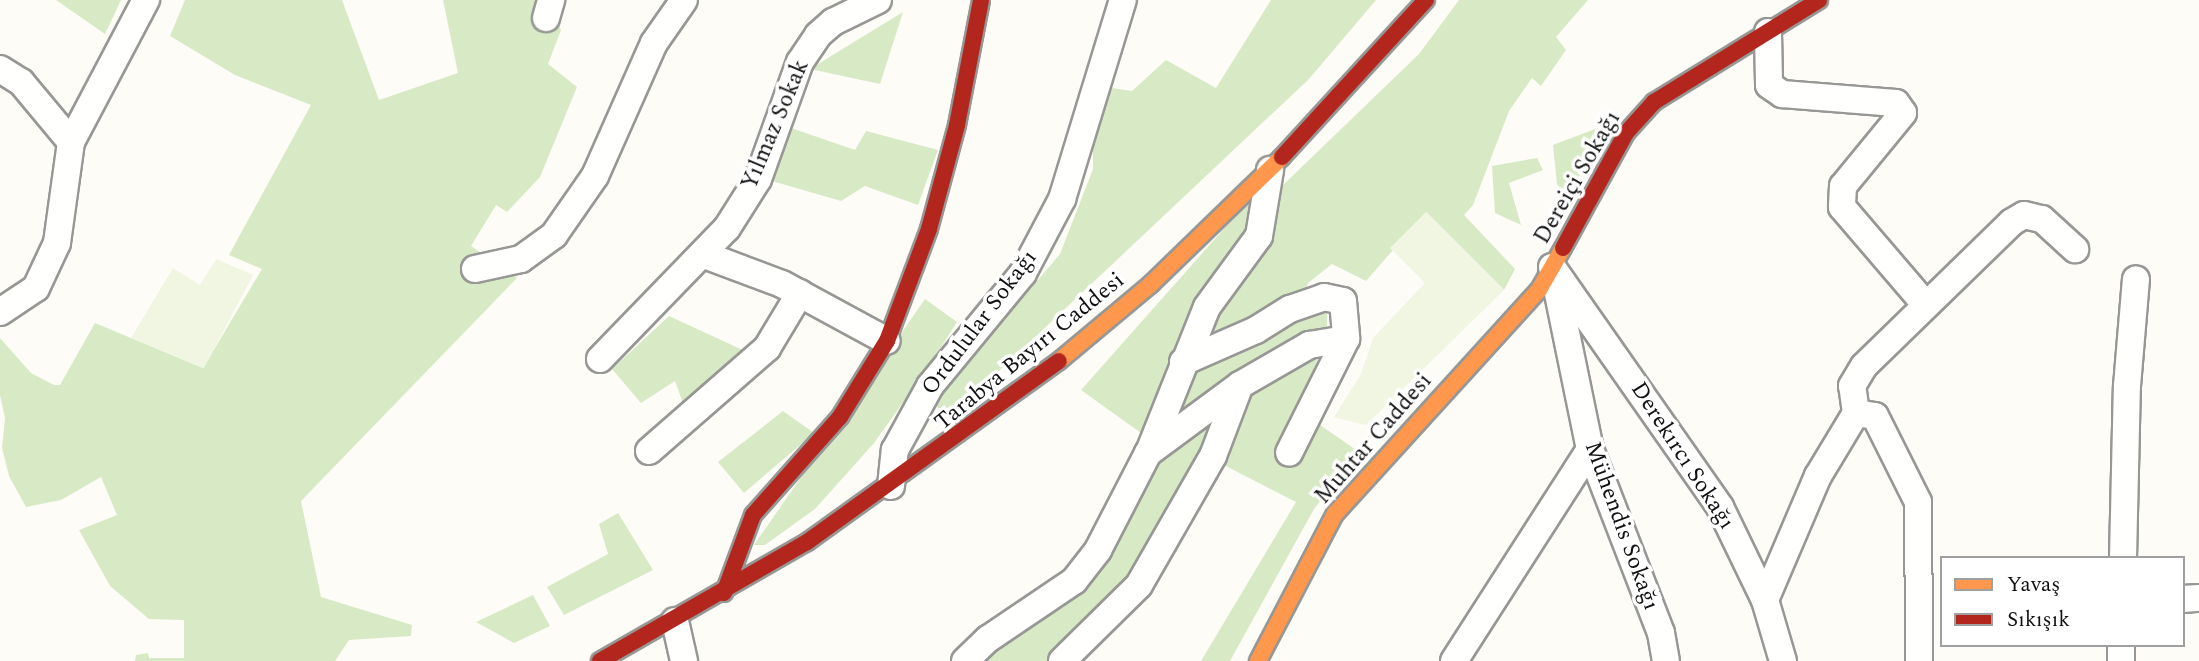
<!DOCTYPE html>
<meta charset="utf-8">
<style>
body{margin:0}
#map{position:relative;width:2199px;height:661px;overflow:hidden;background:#fdfcf7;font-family:Spectral,serif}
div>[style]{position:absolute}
.forest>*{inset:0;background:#d8eac5}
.pitch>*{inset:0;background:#f0f6e1}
.roads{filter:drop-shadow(2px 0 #979795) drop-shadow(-2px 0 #979795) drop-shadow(0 2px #979795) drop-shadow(0 -2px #979795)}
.street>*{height:26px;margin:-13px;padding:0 13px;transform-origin:13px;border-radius:13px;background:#fffffe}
.slow>*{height:16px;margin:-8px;padding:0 8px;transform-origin:8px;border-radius:8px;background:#ff974d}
.jam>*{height:16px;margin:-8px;padding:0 8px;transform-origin:8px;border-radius:8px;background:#b3261e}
span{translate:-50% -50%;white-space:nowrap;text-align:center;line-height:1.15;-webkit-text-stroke:7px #fff;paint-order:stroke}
.street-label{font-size:23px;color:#111}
.legend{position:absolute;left:1940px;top:556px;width:245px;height:91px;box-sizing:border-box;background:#fff;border:2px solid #a0a0a0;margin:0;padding:9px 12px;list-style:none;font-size:21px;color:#111}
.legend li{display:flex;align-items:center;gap:14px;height:35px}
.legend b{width:35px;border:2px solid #a0a0a0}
</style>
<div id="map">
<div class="forest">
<i style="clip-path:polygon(56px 0,121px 0,105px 34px)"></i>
<i style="clip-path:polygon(185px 0,342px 0,379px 100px,458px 73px,443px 0,546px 0,561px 30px,548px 64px,577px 87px,540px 177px,507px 212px,496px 205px,471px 246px,517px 278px,301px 501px,321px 597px,412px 625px,411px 636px,349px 640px,335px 661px,135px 661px,136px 655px,148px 653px,149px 658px,184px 658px,184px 620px,149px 619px,110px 586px,79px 530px,117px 515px,101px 477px,61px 500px,26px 507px,9px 476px,2px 448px,5px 418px,0 395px,0 338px,31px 373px,54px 385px,60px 385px,95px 323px,203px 368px,262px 269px,229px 255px,311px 105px,235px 75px,170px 36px)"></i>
<i style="clip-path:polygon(1271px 0,1376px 0,1309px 79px,949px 418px,933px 403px,1060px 254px,1093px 169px,1093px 85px,1132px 91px,1166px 60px,1216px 88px)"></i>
<i style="clip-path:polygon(1459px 0,1588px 0,1556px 37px,1566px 50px,1541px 86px,1532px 78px,1509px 111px,1473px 205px,1464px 215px,1515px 269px,1504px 290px,1426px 212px,1366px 281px,1332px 264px,1308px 283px,1304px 297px,1194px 349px,1264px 239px,1283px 185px,1419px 54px)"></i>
<i style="clip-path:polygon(903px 12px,880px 84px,810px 69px)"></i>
<i style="clip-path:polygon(791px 128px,855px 150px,866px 131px,938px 150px,918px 205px,865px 186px,841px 201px,772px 181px)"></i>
<i style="clip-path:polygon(1595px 129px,1593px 149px,1568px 198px,1557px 184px,1553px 145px)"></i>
<i style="clip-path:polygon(1537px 158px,1543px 170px,1509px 183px,1521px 225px,1495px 213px,1492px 166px)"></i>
<i style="clip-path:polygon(1253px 196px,1251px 233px,1202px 299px,1141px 433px,1081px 390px)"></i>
<i style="clip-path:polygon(925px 299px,957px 322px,927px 369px,874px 443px,815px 509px,765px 545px,754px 545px)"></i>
<i style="clip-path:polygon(1327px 300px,1327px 328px,1318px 341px,1156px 442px,1184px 365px)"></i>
<i style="clip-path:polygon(669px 316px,747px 352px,687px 414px,675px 381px,641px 403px,612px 369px)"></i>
<i style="clip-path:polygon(1321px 348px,1300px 411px,1359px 452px,1314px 509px,1230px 661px,1201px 661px,1296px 502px,1220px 463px,1243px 388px)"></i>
<i style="clip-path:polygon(1235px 392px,1138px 584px,1055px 661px,972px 661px,1078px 586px,1151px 456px)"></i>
<i style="clip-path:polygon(783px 411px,814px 433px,744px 493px,718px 462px)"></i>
<i style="clip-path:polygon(618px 513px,653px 570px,564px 615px,547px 587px,608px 554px,599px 524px)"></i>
<i style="clip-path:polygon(533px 595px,550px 626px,514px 643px,476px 622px)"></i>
</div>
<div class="pitch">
<i style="clip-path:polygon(1426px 212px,1504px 290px,1366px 425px,1334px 417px,1361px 374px,1373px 338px,1425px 283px,1390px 248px)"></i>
<i style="clip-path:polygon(216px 259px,253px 275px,204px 368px,131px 338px,173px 268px,200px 285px)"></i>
</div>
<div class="roads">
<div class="street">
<i style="left:546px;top:18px;width:19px;rotate:-74deg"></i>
<i style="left:1768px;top:32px;width:53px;rotate:88.9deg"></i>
<i style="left:1769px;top:85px;width:16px;rotate:35deg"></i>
<i style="left:1782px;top:94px;width:114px;rotate:4.5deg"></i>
<i style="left:1896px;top:103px;width:12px;rotate:55deg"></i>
<i style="left:1903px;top:113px;width:94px;rotate:129.4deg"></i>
<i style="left:1843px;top:186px;width:21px;rotate:93deg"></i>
<i style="left:1842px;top:207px;width:128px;rotate:49.4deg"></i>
<i style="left:0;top:69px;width:25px;rotate:32deg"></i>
<i style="left:21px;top:82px;width:78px;rotate:50.2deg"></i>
<i style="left:71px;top:142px;width:102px;rotate:97.9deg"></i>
<i style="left:57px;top:243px;width:50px;rotate:115deg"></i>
<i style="left:36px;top:288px;width:43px;rotate:146.3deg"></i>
<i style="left:71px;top:142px;width:161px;rotate:-62.2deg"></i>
<i style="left:702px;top:254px;width:85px;rotate:20.6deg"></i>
<i style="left:782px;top:284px;width:119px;rotate:28.5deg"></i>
<i style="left:1552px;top:267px;width:293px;rotate:55deg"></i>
<i style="left:1720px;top:507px;width:103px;rotate:64.2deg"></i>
<i style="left:1765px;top:600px;width:64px;rotate:73.6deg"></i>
<i style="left:475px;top:269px;width:47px;rotate:-12.3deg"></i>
<i style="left:521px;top:259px;width:41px;rotate:-36deg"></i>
<i style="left:554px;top:235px;width:72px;rotate:-55.2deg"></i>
<i style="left:595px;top:176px;width:145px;rotate:-66.1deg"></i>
<i style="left:654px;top:43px;width:52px;rotate:-55.1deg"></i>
<i style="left:1555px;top:279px;width:174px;rotate:78.4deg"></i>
<i style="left:1590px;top:449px;width:197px;rotate:68.9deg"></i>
<i style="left:1661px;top:633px;width:28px;rotate:80deg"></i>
<i style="left:600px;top:359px;width:182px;rotate:-45.9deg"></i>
<i style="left:727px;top:228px;width:58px;rotate:-57.7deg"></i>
<i style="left:758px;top:179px;width:124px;rotate:-70.3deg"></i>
<i style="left:800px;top:62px;width:32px;rotate:-56deg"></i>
<i style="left:818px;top:35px;width:20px;rotate:-41deg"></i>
<i style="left:833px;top:22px;width:50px;rotate:-26.1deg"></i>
<i style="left:1183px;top:362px;width:80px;rotate:-23.7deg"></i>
<i style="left:1256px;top:330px;width:40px;rotate:-32deg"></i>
<i style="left:1290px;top:309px;width:36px;rotate:-19deg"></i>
<i style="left:1324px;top:297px;width:19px;rotate:12deg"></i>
<i style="left:1343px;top:301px;width:38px;rotate:85deg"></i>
<i style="left:1856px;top:413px;width:27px;rotate:-98deg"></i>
<i style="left:1852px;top:386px;width:23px;rotate:-59deg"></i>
<i style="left:1864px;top:366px;width:206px;rotate:-44.2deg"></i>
<i style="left:2012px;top:222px;width:14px;rotate:-30deg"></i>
<i style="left:2024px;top:215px;width:18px;rotate:13deg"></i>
<i style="left:2042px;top:219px;width:45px;rotate:42.3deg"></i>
<i style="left:649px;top:451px;width:157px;rotate:-41.1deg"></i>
<i style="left:767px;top:348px;width:64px;rotate:-59deg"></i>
<i style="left:1149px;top:452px;width:156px;rotate:-68.2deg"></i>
<i style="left:1207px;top:307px;width:88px;rotate:-53.8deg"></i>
<i style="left:1259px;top:236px;width:67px;rotate:-80.5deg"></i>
<i style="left:891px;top:486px;width:36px;rotate:-84deg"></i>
<i style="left:895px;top:450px;width:73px;rotate:-61.3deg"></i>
<i style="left:930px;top:386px;width:146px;rotate:-50.5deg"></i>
<i style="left:1023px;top:273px;width:84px;rotate:-62.2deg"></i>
<i style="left:1062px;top:199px;width:208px;rotate:-73deg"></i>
<i style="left:2123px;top:558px;width:172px;rotate:-88.7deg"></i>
<i style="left:2127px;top:386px;width:107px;rotate:-85.2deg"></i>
<i style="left:2183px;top:599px;width:16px;rotate:-4deg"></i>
<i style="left:1765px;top:600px;width:135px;rotate:-66.9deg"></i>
<i style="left:1818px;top:476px;width:74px;rotate:-58.9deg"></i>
<i style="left:1856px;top:413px;width:19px;rotate:9deg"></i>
<i style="left:1875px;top:416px;width:96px;rotate:63.4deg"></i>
<i style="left:1918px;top:502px;width:159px;rotate:89.6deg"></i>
<i style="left:675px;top:621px;width:41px;rotate:77.3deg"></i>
<i style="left:965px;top:661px;width:32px;rotate:-44deg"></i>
<i style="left:988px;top:639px;width:104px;rotate:-34deg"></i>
<i style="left:1074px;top:581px;width:39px;rotate:-52deg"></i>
<i style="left:1098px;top:550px;width:109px;rotate:-62.7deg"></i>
<i style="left:1148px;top:453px;width:114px;rotate:-36.5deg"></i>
<i style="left:1240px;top:385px;width:80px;rotate:-30.1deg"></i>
<i style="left:1309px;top:345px;width:37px;rotate:-9deg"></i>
<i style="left:1346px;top:339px;width:127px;rotate:116.6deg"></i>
<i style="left:1062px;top:661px;width:108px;rotate:-44.6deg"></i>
<i style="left:1139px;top:585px;width:149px;rotate:-60.2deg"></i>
<i style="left:1213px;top:456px;width:76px;rotate:-69.2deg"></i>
<i style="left:1454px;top:661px;width:252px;rotate:-57.3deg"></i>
<i style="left:2121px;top:661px;width:16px;rotate:-90deg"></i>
</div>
<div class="slow">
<i style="left:1059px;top:361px;width:120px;rotate:-39.9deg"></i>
<i style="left:1151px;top:284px;width:182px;rotate:-44.1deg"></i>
<i style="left:1258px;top:661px;width:166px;rotate:-62.4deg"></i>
<i style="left:1335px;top:514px;width:303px;rotate:-47.7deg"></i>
<i style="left:1539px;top:290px;width:48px;rotate:-60.3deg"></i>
</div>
<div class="jam">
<i style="left:1282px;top:157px;width:213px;rotate:-47.5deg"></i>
<i style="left:1563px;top:248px;width:131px;rotate:-61.3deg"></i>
<i style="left:1626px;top:133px;width:42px;rotate:-47.9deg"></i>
<i style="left:1654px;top:102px;width:194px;rotate:-31.7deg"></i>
<i style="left:724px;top:593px;width:83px;rotate:-69.6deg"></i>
<i style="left:753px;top:515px;width:131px;rotate:-48.4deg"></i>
<i style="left:840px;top:417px;width:89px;rotate:-58.3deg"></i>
<i style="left:887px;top:341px;width:120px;rotate:-69.4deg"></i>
<i style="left:929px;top:229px;width:108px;rotate:-74.9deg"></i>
<i style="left:957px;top:125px;width:127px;rotate:-79.1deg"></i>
<i style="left:600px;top:661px;width:239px;rotate:-29.9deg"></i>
<i style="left:807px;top:542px;width:310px;rotate:-35.7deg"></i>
</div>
</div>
<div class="street-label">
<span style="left:776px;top:125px;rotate:-67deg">Yılmaz Sokak</span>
<span style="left:1578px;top:178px;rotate:-60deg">Dereiçi Sokağı</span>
<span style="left:980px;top:323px;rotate:-53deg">Ordulular Sokağı</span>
<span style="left:1030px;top:352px;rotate:-39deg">Tarabya Bayırı Caddesi</span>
<span style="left:1374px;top:439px;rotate:-49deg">Muhtar Caddesi</span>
<span style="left:1682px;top:456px;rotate:57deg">Derekırcı Sokağı</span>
<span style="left:1621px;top:526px;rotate:70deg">Mühendis Sokağı</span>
</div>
<ul class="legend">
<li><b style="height:9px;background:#ff974d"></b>Yavaş</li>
<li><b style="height:9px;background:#b3261e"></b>Sıkışık</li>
</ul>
</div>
